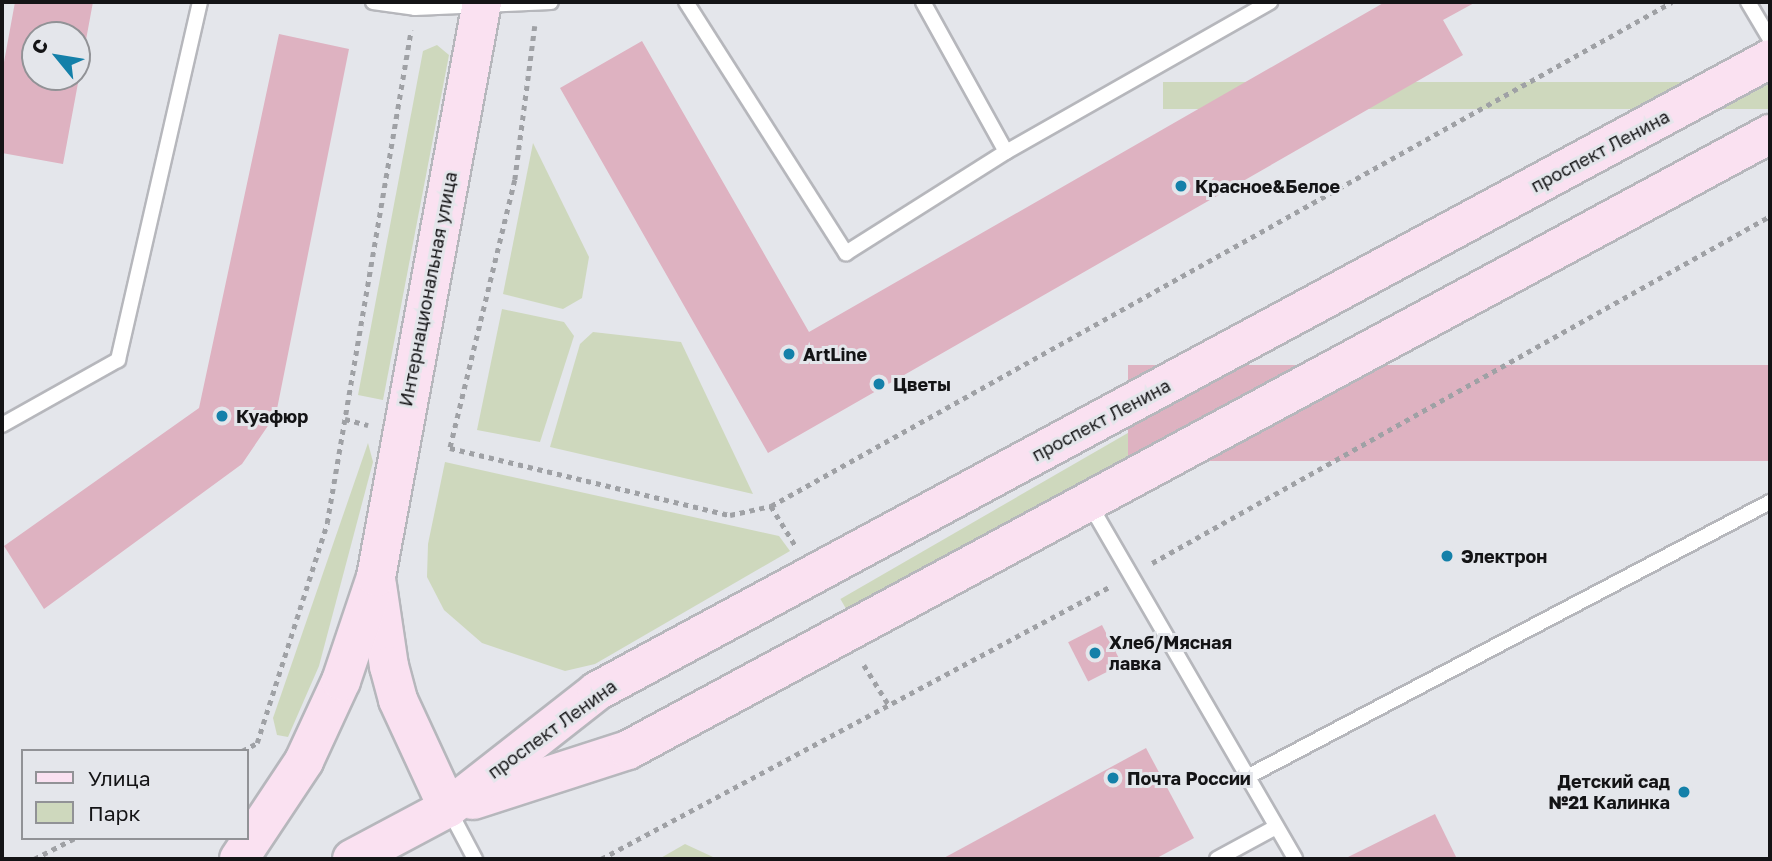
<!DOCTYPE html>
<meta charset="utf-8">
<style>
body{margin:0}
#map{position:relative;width:1772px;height:861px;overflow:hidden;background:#e4e6eb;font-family:"Golos Text",sans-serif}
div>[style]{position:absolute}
.green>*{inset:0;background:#ced8bd;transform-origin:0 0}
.building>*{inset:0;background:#deb2c1;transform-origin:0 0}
.path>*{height:4.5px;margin-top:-2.25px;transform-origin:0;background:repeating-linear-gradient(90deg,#9fa1a5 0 5px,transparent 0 10px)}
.roads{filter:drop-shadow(2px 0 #b6b7bc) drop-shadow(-2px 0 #b6b7bc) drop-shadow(0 2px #b6b7bc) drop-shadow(0 -2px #b6b7bc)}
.service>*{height:14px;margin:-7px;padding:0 7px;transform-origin:7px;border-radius:7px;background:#fff}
.secondary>*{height:38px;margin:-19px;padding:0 19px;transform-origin:19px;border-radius:19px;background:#fae1f1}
.dots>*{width:19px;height:19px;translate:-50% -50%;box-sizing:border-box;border:4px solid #e4e6eb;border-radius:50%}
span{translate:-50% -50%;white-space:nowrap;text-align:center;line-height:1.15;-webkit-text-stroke:6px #e4e6eb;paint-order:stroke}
.street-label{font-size:18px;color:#141416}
.poi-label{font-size:18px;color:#141416;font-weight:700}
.left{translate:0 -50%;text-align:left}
.right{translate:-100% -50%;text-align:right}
.frame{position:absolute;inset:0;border:4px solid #141416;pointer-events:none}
.legend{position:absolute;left:21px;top:749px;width:228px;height:91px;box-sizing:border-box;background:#e4e6eb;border:2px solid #919296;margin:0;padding:9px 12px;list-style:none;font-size:21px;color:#141416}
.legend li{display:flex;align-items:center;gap:14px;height:35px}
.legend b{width:35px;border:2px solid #919296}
.north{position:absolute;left:21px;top:21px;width:70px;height:70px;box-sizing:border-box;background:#e4e6eb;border:2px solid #919296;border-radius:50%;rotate:300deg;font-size:19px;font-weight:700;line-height:28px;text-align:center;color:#141416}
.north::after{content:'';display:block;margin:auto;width:24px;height:32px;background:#1480a9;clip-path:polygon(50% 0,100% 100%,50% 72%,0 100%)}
</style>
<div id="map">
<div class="green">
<i style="clip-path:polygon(437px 45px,449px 55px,383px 400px,358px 395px,423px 51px)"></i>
<i style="left:1770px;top:82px;width:27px;height:607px;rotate:90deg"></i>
<i style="clip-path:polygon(533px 143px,589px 257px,582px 298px,563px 309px,503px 294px)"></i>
<i style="clip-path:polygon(502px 309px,564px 322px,574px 336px,540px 442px,477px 430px)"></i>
<i style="clip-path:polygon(593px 332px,681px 342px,753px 494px,550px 447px,580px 344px)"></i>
<i style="left:1192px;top:396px;width:22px;height:406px;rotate:60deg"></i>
<i style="clip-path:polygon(368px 443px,373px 462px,319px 666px,288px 737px,277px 735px,273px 718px)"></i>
<i style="clip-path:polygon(445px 462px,779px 536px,790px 551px,595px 664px,565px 671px,482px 643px,444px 610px,427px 577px,428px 544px)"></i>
<i style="clip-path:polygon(685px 844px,713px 857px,712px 859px,659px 859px)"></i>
</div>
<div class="building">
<i style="clip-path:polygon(evenodd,15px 2px,93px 2px,63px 164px,2px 153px,2px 73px,15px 2px,35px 35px,77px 35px,77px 77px,35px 77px,35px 35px)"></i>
<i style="clip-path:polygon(1385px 2px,1476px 2px,1443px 20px,1463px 55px,768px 453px,560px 88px,642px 41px,809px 332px)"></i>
<i style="clip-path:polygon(279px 34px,349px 49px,276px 414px,242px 464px,44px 609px,4px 546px,199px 408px)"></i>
<i style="left:1770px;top:365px;width:96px;height:642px;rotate:90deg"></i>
<i style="left:1102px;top:625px;width:44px;height:38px;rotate:63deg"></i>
<i style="clip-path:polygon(1146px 748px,1194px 838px,1155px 859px,942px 859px)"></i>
<i style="clip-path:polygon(1435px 814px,1457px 859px,1344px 859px)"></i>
</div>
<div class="path">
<i style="left:535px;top:26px;width:155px;rotate:97.4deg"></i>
<i style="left:515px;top:180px;width:276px;rotate:103.6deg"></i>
<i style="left:450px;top:448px;width:288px;rotate:13.5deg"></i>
<i style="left:730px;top:515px;width:42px;rotate:-12.4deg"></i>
<i style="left:771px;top:506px;width:46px;rotate:58.4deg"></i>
<i style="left:345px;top:419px;width:24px;rotate:15deg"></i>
<i style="left:771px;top:506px;width:1032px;rotate:-29.22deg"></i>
<i style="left:1152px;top:563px;width:709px;rotate:-29.31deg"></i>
<i style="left:864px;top:665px;width:49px;rotate:58.2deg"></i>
<i style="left:242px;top:751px;width:17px;rotate:-28deg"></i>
<i style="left:257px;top:743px;width:231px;rotate:-72.3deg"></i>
<i style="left:327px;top:523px;width:500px;rotate:-80.33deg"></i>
<i style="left:34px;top:859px;width:46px;rotate:-27.1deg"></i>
<i style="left:601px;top:859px;width:578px;rotate:-28.16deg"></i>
</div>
<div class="roads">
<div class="service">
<i style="left:373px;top:2px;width:42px;rotate:8.1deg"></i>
<i style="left:415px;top:8px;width:136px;rotate:-2.5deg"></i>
<i style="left:686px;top:2px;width:298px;rotate:57.5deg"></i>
<i style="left:846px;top:253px;width:189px;rotate:-32.3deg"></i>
<i style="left:1006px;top:152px;width:304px;rotate:-29.6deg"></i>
<i style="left:923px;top:2px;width:171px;rotate:61deg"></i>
<i style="left:1748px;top:2px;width:43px;rotate:59.3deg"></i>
<i style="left:2px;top:425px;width:133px;rotate:-29.3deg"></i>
<i style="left:118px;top:360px;width:367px;rotate:-77.1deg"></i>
<i style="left:1089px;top:503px;width:411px;rotate:59.9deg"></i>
<i style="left:1245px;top:778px;width:593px;rotate:-27.73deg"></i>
<i style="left:448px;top:808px;width:58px;rotate:62.1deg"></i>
<i style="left:1217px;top:859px;width:65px;rotate:-28.5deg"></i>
</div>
<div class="secondary">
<i style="left:377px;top:585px;width:82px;rotate:81.6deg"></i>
<i style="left:389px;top:666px;width:35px;rotate:75deg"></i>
<i style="left:398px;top:700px;width:119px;rotate:65.2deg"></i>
<i style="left:473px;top:800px;width:163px;rotate:-17.9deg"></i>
<i style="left:628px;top:750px;width:1298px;rotate:-28.34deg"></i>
<i style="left:239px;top:859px;width:118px;rotate:-56.4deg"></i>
<i style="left:304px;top:761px;width:88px;rotate:-65.2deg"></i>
<i style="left:341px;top:681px;width:110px;rotate:-71.4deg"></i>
<i style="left:376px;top:577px;width:585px;rotate:-79.55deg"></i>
<i style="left:352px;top:859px;width:109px;rotate:-28deg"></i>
<i style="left:448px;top:808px;width:189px;rotate:-38.1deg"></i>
<i style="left:597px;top:691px;width:1332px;rotate:-28.32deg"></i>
</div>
</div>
<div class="dots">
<i style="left:1181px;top:186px;background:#1480a9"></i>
<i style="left:789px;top:354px;background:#1480a9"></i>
<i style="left:879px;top:384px;background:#1480a9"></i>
<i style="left:222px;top:416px;background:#1480a9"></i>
<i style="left:1447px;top:556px;background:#1480a9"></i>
<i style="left:1095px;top:653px;background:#1480a9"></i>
<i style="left:1113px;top:778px;background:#1480a9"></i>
<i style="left:1684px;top:792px;background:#1480a9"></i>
</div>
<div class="street-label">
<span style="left:1600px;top:151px;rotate:-28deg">проспект Ленина</span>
<span style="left:428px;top:289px;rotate:-79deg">Интернациональная улица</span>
<span style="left:1101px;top:420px;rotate:-28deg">проспект Ленина</span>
<span style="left:552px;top:729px;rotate:-36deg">проспект Ленина</span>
</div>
<div class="poi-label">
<span class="left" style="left:1195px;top:186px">Красное&amp;Белое</span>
<span class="left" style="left:803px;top:354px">ArtLine</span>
<span class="left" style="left:893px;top:384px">Цветы</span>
<span class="left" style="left:236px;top:416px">Куафюр</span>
<span class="left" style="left:1461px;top:556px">Электрон</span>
<span class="left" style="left:1109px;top:653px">Хлеб/Мясная<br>лавка</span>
<span class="left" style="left:1127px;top:778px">Почта России</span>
<span class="right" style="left:1670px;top:792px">Детский сад<br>№21 Калинка</span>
</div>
<div class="frame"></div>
<ul class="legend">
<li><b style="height:9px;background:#fae1f1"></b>Улица</li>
<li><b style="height:19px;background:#ced8bd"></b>Парк</li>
</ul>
<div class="north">С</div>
</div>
